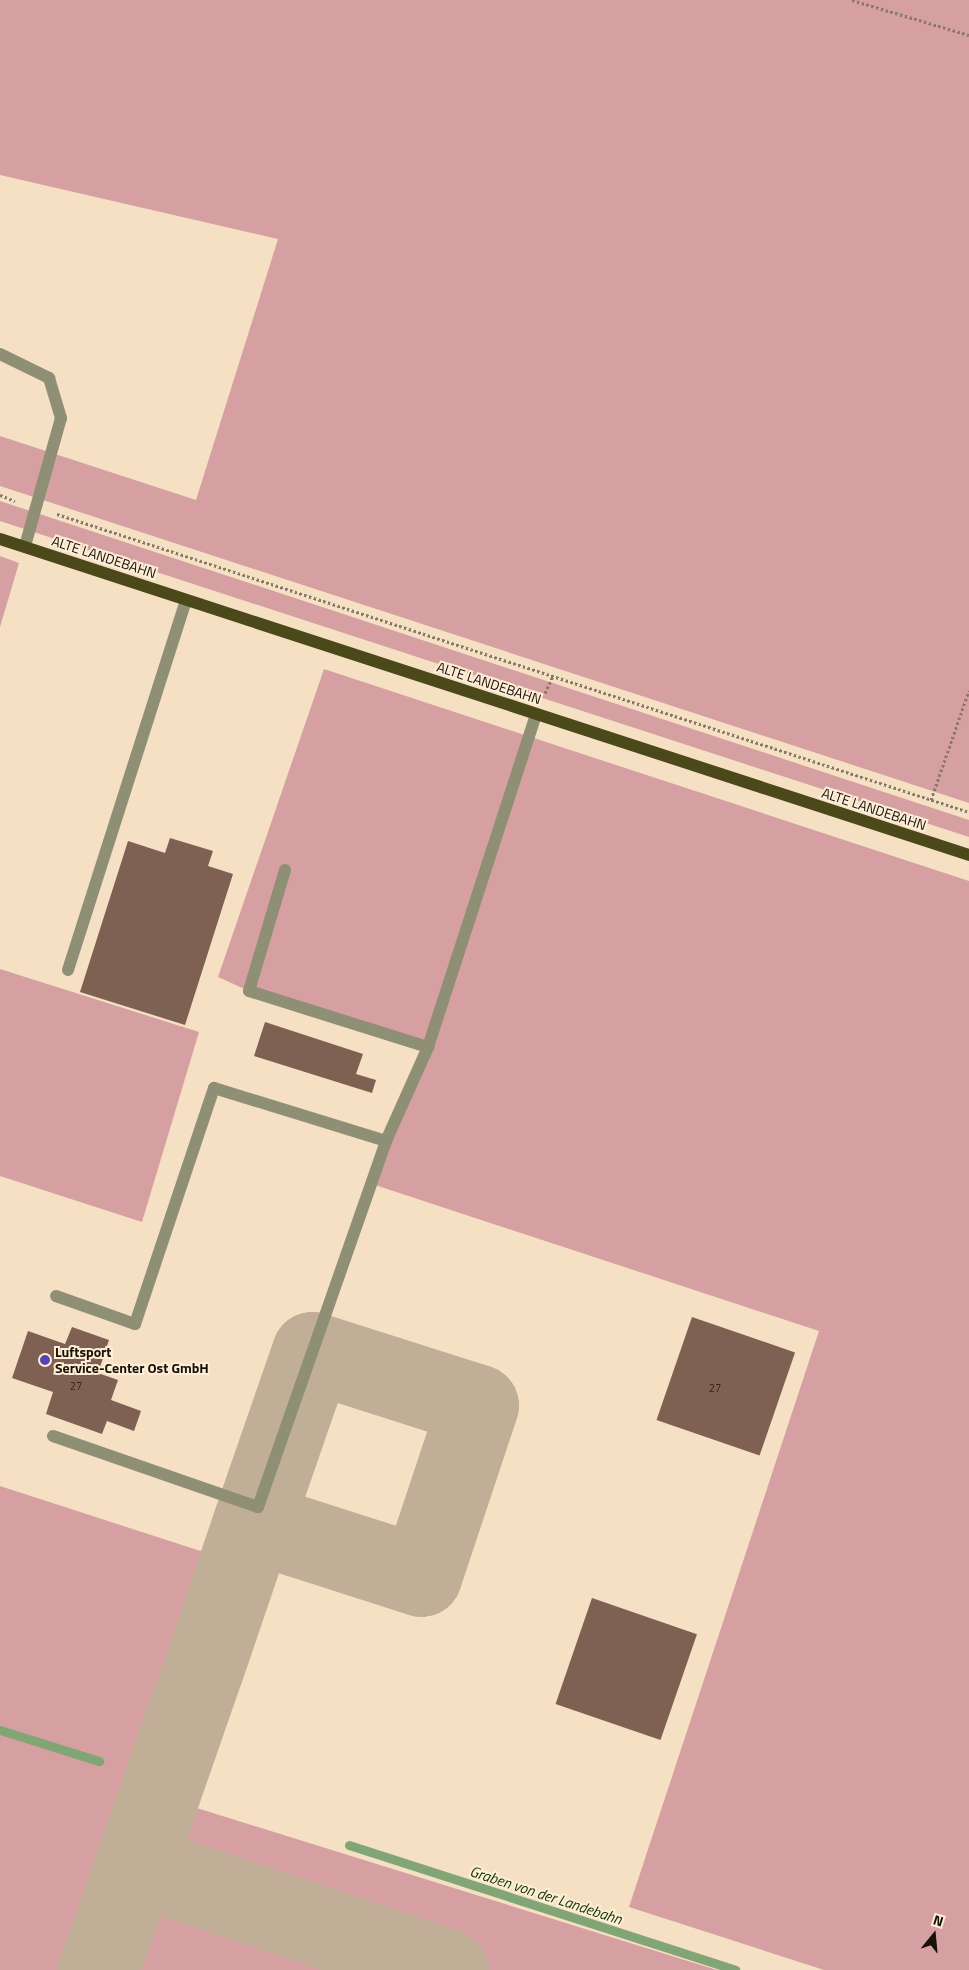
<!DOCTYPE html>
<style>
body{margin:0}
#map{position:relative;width:969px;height:1970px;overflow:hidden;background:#f5e0c4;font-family:"Titillium Web",sans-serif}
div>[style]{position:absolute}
.green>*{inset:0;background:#d6a0a2}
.stream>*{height:9px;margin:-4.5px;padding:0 4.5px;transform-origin:4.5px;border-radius:4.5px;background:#81a574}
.taxiway>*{height:81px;margin:-40.5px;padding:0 40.5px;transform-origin:40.5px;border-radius:40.5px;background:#c0ae96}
.building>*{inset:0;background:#7e6153;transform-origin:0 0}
.path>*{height:3px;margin-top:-1.5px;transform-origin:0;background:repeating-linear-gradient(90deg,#877966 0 2.5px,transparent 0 5px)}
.minor>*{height:12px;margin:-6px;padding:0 6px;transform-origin:6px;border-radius:6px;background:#8f8f76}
.major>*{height:12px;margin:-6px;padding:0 6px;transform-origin:6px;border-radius:6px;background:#4b4919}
.dots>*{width:14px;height:14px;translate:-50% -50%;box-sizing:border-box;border:2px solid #ffeed7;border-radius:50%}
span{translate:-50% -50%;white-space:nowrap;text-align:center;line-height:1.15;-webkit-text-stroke:4px #ffeed7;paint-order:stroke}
.number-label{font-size:11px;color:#32251a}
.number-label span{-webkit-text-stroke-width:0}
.street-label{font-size:14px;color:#181107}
.poi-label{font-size:14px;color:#181107;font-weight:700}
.left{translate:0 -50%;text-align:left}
.water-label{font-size:15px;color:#133501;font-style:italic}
.north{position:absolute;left:909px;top:1910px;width:50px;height:50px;-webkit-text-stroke:4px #ffeed7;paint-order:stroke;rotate:17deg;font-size:14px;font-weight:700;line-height:20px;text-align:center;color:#181107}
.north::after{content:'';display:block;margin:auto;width:18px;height:22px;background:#181107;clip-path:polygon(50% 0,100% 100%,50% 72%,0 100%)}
</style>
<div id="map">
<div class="green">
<i style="clip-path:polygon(0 0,969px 0,969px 803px,0 486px,0 436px,196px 500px,278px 239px,0 175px)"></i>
<i style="clip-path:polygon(0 501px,969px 820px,969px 837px,0 521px)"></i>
<i style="clip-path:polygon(0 556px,19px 563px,0 627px)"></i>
<i style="clip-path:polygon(324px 669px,969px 881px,969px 1970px,824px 1970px,629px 1907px,819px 1331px,372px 1184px,428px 1047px,249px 991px,218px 977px)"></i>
<i style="clip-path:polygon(0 969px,199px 1032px,142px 1222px,0 1176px)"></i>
<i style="clip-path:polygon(0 1486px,216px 1556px,73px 1970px,0 1970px)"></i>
<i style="clip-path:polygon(184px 1804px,717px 1970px,126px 1970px)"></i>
</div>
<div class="stream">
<i style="left:0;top:1730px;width:104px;rotate:17.4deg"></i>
<i style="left:349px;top:1845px;width:406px;rotate:17.9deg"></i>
</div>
<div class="taxiway">
<i style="left:135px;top:1865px;width:330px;rotate:18.5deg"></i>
<i style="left:98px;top:1970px;width:319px;rotate:-70.8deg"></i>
<i style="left:203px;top:1669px;width:155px;rotate:-71.2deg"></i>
<i style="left:253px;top:1522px;width:180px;rotate:-70.9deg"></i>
<i style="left:312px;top:1352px;width:174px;rotate:17.7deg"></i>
<i style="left:478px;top:1405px;width:180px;rotate:108.4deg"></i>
<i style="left:421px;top:1576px;width:176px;rotate:-162.2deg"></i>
</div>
<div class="building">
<i style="clip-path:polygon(170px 838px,213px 851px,208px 866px,233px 874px,185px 1025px,80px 992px,128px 841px,165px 853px)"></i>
<i style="clip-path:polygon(265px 1022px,363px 1054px,356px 1074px,376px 1080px,372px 1093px,254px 1056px)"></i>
<i style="left:692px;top:1317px;width:109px;height:109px;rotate:19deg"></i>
<i style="clip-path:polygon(72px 1327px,109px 1340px,98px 1373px,118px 1380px,111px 1400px,141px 1411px,134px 1431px,107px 1421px,102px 1434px,46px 1414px,53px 1392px,12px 1378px,28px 1331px,65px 1344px)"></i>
<i style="left:592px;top:1598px;width:111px;height:112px;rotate:19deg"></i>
</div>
<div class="path">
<i style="left:852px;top:0;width:122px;rotate:16.7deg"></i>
<i style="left:0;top:495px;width:16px;rotate:22deg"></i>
<i style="left:57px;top:514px;width:959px;rotate:18.1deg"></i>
<i style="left:545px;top:693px;width:19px;rotate:-65deg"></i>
<i style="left:931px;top:800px;width:116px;rotate:-70.9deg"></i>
</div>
<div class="minor">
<i style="left:0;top:354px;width:55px;rotate:26.1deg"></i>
<i style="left:49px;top:378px;width:42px;rotate:73.3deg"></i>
<i style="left:61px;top:418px;width:133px;rotate:105.7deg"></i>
<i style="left:285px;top:870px;width:126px;rotate:106.6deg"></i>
<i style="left:249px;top:991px;width:188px;rotate:17.4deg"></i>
<i style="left:68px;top:970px;width:388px;rotate:-72.3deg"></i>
<i style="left:56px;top:1296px;width:84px;rotate:19.5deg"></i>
<i style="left:135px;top:1324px;width:249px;rotate:-71.5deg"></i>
<i style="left:214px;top:1088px;width:180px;rotate:17.1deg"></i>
<i style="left:53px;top:1436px;width:217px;rotate:19.1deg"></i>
<i style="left:258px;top:1507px;width:388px;rotate:-70.7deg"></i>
<i style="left:386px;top:1141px;width:103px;rotate:-65.9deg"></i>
<i style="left:428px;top:1047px;width:350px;rotate:-72deg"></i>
</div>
<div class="major">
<i style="left:0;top:539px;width:1019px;rotate:18.06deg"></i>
</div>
<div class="dots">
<i style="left:45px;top:1360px;background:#5643bb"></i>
</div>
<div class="number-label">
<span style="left:76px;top:1386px">27</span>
<span style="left:715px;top:1388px">27</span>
</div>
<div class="street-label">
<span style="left:104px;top:557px;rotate:18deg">ALTE LANDEBAHN</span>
<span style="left:489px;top:683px;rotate:18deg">ALTE LANDEBAHN</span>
<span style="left:874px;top:809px;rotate:18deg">ALTE LANDEBAHN</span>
</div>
<div class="poi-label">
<span class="left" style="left:55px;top:1360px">Luftsport<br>Service-Center Ost GmbH</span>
</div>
<div class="water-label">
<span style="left:546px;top:1895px;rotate:18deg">Graben von der Landebahn</span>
</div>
<div class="north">N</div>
</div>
